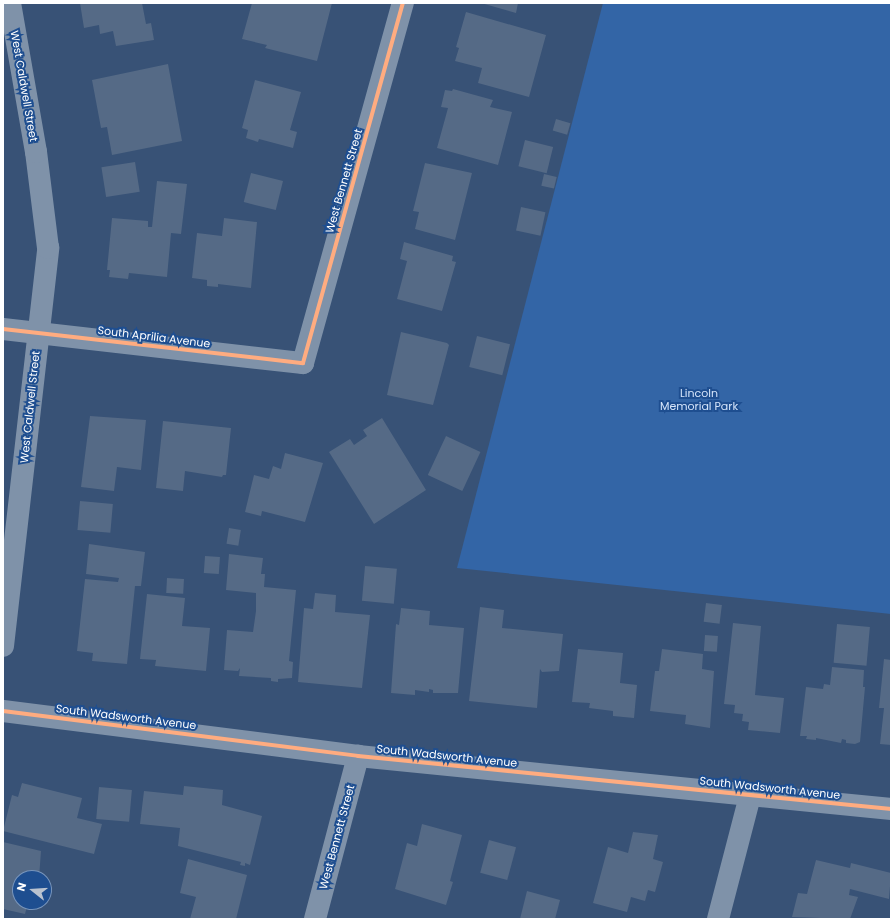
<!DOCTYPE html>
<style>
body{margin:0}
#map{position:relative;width:894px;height:922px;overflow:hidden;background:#385276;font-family:Poppins,sans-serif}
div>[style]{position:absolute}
.green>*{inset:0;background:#3365a6}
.building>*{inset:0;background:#556a86;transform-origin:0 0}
.minor>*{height:22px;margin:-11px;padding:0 11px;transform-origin:11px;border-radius:11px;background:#7f92a9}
.cycleway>*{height:4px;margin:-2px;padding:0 2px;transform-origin:2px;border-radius:2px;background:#ffac80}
span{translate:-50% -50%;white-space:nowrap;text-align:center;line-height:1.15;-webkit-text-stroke:4px #1e4e90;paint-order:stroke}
.street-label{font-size:11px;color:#fff}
.park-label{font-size:11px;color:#d4e4fa}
.frame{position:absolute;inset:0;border:4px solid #fff;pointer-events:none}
.north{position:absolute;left:12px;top:870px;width:40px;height:40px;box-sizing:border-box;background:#1e4e90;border:1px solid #7895bc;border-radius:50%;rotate:287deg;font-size:11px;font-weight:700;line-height:16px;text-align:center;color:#fff}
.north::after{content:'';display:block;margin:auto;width:14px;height:18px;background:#b9c2cf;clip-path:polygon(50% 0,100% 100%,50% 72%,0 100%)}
</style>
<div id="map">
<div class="green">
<i style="clip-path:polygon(603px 3px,891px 3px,891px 614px,457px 568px)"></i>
</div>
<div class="building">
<i style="clip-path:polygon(80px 3px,142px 3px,146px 24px,151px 23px,154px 40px,116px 46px,113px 31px,100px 34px,99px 25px,84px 28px)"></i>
<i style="clip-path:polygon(252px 3px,332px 3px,317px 61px,265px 48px,267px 45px,242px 39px)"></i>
<i style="clip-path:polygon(481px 3px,518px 3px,516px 13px)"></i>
<i style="clip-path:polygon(466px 12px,546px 35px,529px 97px,478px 83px,482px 68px,455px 61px,459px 48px,456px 47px)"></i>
<i style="clip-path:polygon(168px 64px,182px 141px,112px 155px,107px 127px,101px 128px,92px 80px)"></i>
<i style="clip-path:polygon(255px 80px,301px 92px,290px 130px,297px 132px,293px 148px,259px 139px,258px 142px,246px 138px,248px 130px,242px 128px)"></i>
<i style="clip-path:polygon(453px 89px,493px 100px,490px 107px,512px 112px,498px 165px,437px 148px,448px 108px,441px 107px,445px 90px,452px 91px)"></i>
<i style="left:556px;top:119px;width:15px;height:12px;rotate:16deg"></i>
<i style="left:525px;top:140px;width:29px;height:27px;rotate:14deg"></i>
<i style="left:135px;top:162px;width:30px;height:34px;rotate:81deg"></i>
<i style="clip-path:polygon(425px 163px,472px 173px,455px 240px,415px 229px,419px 212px,413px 211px)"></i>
<i style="left:251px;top:173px;width:33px;height:30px;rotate:14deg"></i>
<i style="left:544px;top:174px;width:13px;height:12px;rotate:13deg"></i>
<i style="clip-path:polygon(157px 181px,187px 184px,181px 234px,171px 233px,167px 277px,129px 273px,128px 279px,109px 277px,110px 270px,107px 270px,112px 218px,148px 221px,148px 227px,152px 227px)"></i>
<i style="left:521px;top:207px;width:25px;height:24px;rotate:12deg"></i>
<i style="clip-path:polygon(224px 218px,257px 222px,251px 288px,218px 284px,218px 287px,207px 286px,207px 280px,192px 278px,197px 233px,222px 236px)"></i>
<i style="clip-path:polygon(404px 242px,453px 256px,452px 261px,456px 262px,442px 311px,397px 299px,407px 261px,400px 259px)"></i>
<i style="clip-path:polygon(401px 332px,447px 343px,449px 345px,433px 405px,387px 395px)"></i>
<i style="left:477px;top:336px;width:34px;height:32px;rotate:14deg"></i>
<i style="clip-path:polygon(90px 416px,146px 420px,141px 470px,117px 467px,114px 491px,81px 487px)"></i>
<i style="clip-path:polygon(382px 418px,426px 490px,374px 524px,329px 452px,350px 439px,354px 445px,367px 436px,363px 430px)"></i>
<i style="clip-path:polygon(163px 421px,231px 428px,226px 475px,223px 475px,222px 477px,185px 471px,183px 491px,156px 488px)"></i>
<i style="left:446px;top:436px;width:38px;height:43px;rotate:25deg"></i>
<i style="clip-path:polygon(285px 453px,323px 463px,305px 522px,262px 511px,261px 516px,245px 512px,254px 475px,269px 479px,273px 466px,281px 469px)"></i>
<i style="left:80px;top:501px;width:33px;height:29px;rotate:5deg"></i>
<i style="left:229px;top:528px;width:12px;height:16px;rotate:9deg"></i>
<i style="clip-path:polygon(89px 544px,145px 552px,141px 586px,135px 586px,127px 664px,92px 661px,93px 653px,77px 651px,85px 579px,118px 582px,119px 578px,86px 574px)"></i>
<i style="clip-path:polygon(229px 554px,263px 558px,261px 574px,265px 574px,264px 587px,296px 590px,289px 661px,293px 662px,292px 678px,278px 679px,278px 682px,271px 681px,271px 678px,239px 676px,240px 668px,238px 671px,224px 670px,227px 630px,253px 632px,256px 611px,256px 593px,226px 590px)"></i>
<i style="left:205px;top:556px;width:15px;height:17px;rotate:4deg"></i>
<i style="left:365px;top:566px;width:32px;height:35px;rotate:5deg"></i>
<i style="left:167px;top:578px;width:17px;height:15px;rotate:3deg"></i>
<i style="clip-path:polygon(315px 593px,336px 595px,335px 612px,370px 615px,362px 688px,298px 682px,304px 608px,313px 609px)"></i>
<i style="clip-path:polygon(147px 594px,185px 598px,182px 626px,210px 628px,206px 671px,155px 666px,156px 660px,140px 659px)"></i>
<i style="left:706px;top:603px;width:16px;height:19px;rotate:7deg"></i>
<i style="clip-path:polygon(480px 607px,504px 610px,502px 628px,563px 634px,559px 671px,542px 672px,540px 669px,537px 708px,469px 701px)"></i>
<i style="clip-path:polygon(401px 608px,430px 611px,429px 625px,464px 628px,458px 693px,433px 693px,433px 690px,429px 689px,429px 692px,415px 690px,415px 695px,391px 693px,396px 624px,399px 625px)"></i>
<i style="clip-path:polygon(733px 623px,761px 626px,755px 695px,784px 698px,780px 733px,748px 730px,749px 722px,742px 721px,743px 714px,734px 713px,735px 705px,724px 704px)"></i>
<i style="left:837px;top:624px;width:33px;height:39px;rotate:5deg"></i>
<i style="left:705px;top:635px;width:13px;height:16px;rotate:4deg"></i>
<i style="clip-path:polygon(578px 649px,623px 653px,620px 683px,637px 685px,634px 718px,613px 716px,613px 711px,589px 708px,590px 703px,572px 702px)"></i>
<i style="clip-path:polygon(662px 649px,703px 654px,702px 669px,714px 671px,710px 728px,685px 724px,686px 715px,650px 711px,655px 671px,659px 671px)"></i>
<i style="clip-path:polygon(884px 659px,891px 660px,891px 745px,880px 744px,884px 708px,879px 708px)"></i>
<i style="clip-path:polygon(832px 667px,864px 670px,863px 687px,865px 687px,860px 742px,855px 744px,846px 743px,846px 740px,842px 739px,841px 743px,816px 738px,816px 740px,806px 739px,807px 736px,800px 736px,806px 687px,823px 689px,824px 684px,830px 685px)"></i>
<i style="clip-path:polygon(22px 783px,82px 798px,77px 818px,102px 824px,94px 854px,3px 831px,12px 795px,18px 797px)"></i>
<i style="clip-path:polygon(184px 786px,223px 790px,222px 805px,262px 816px,250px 865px,245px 863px,245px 866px,240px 865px,241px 862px,178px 846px,180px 828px,140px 824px,144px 791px,183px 795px)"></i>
<i style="left:99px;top:787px;width:33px;height:32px;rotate:5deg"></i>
<i style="clip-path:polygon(422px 824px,462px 835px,450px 881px,453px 882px,446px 905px,395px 889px,407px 843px,417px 846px)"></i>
<i style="clip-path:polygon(633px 832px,658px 835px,653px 859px,663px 862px,655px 892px,648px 890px,645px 901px,631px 897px,627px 912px,593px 903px,608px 847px,628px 853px)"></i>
<i style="left:489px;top:840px;width:28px;height:34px;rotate:15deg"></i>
<i style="clip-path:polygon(3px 842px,41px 851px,39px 878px,20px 878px,20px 902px,28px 902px,25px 914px,3px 909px)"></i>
<i style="clip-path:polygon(188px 859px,247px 875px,236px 919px,190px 919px,196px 897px,180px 893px)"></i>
<i style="clip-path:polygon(816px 860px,850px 868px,851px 863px,891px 873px,889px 899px,850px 889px,849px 895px,858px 897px,850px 919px,792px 917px,798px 893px,807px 894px)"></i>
<i style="clip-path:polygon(527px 891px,560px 900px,555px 919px,520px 919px)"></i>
</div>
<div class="minor">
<i style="left:3px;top:329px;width:302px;rotate:6.5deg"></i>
<i style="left:303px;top:363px;width:374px;rotate:-74.5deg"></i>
<i style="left:3px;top:646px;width:401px;rotate:-83.5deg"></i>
<i style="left:48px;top:248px;width:97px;rotate:-97.1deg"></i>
<i style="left:36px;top:152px;width:151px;rotate:-99.9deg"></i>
<i style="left:3px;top:711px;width:358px;rotate:7.2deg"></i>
<i style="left:358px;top:756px;width:536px;rotate:5.68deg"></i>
<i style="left:315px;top:919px;width:169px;rotate:-75.2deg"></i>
<i style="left:718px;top:919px;width:127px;rotate:-75.4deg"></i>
</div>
<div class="cycleway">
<i style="left:3px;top:329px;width:302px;rotate:6.5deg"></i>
<i style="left:303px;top:363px;width:374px;rotate:-74.5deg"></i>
<i style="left:3px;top:711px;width:358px;rotate:7.2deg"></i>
<i style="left:358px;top:756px;width:536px;rotate:5.68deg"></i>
</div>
<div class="street-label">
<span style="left:24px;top:86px;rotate:80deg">West Caldwell Street</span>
<span style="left:344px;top:181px;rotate:-74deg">West Bennett Street</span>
<span style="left:154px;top:337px;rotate:7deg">South Aprilia Avenue</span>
<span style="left:30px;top:407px;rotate:-84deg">West Caldwell Street</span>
<span style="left:126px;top:717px;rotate:7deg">South Wadsworth Avenue</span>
<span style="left:447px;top:756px;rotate:6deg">South Wadsworth Avenue</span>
<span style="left:770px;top:788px;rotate:6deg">South Wadsworth Avenue</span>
<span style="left:337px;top:837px;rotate:-75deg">West Bennett Street</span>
</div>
<div class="park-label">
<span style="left:699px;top:400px">Lincoln<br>Memorial Park</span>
</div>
<div class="frame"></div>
<div class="north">N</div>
</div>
